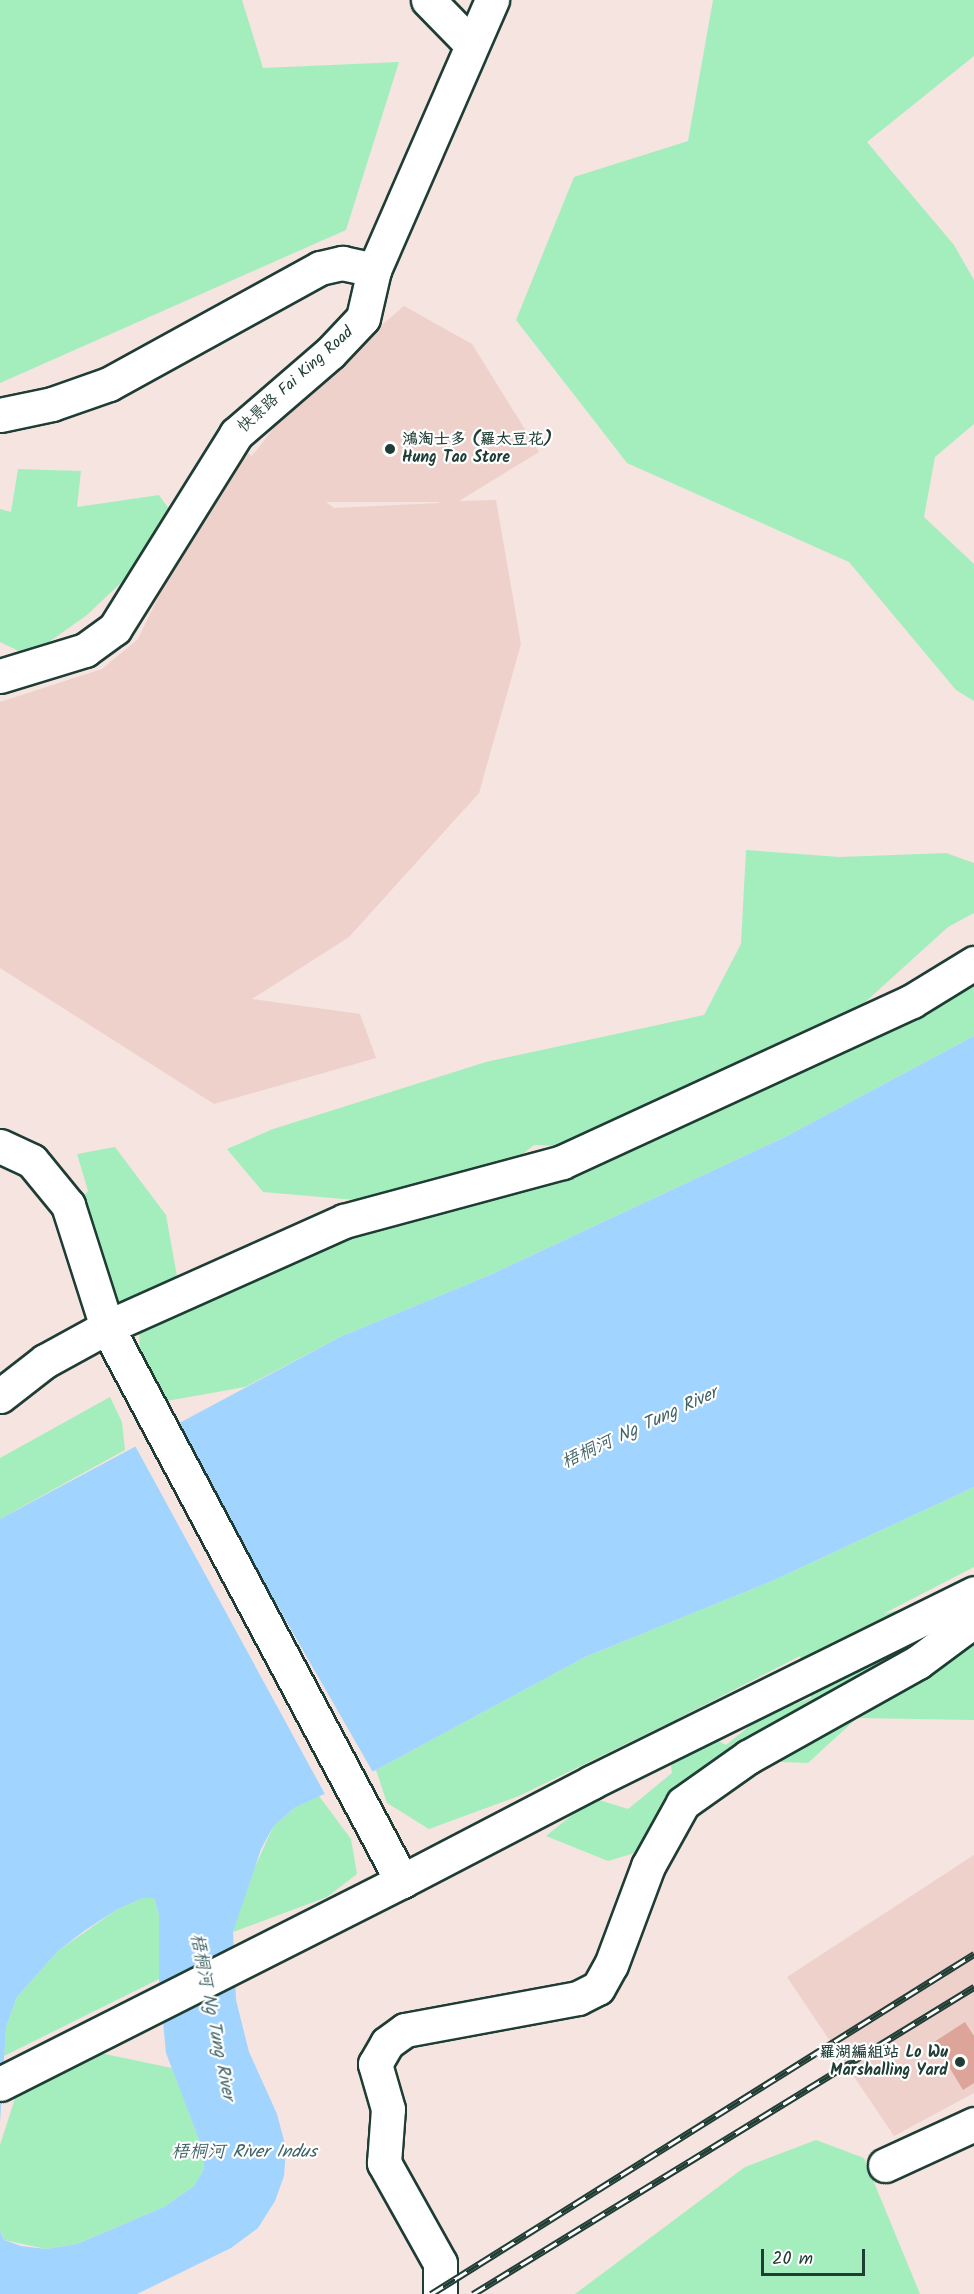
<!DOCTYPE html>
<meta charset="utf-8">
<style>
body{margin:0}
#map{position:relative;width:974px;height:2294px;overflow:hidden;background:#f5e4e0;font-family:Kalam,"LXGW WenKai TC",sans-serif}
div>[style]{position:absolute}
.built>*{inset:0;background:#eed1cb}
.green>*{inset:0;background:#a4eebd}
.water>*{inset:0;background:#a1d4fe}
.pier>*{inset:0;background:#f5e4e0}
.building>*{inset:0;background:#dda499}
.roads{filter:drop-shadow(2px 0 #1f3d34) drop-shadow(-2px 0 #1f3d34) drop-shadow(0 2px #1f3d34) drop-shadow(0 -2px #1f3d34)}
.minor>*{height:33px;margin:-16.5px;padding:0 16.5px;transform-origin:16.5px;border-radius:16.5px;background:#fff}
.rail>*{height:7px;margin-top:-3.5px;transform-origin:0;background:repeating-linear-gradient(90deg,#fff 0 14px,#1f3d34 0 28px);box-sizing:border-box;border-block:2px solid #1f3d34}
.dots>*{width:16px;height:16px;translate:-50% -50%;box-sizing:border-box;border:3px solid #fff;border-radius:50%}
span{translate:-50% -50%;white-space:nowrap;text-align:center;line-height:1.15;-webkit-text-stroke:4.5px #fff;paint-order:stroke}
.street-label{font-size:16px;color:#1f3d34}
.poi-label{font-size:16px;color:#1f3d34;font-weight:700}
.left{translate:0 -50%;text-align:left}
.right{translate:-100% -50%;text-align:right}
.water-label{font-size:18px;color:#406366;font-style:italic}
.scale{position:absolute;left:761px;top:2249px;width:104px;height:27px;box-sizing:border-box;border:3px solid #1f3d34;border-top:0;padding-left:8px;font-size:18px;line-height:21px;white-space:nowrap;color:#1f3d34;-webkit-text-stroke:4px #fff;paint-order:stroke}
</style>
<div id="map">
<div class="built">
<i style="clip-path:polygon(evenodd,404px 306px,472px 344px,539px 452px,459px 501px,496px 500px,521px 644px,479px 793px,349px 937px,252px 999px,360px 1014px,376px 1058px,214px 1104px,0 968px,0 702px,102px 669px,138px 639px,232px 444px,252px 456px,296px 399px,404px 306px,326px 502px,439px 502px,439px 503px,334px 508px,326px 502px)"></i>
<i style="clip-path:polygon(974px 1855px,974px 2093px,894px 2136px,787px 1977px)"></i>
</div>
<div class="green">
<i style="clip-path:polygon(0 0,242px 0,263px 68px,399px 62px,346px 230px,0 383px)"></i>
<i style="clip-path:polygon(713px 0,974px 0,974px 56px,867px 142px,954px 245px,974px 280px,974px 424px,935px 457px,924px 517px,974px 564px,974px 701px,956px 690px,849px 562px,627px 463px,516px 320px,574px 177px,688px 141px)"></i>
<i style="clip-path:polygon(18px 469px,81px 471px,77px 507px,159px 495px,181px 526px,87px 615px,29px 656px,0 642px,0 509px,11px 512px)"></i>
<i style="clip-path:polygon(evenodd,746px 850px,840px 857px,946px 853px,974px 863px,974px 913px,948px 927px,862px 1005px,861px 1023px,974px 963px,974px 1036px,785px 1137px,490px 1275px,340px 1337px,245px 1387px,161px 1402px,141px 1361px,138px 1322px,118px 1300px,72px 1265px,56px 1224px,88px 1191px,77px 1154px,115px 1147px,166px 1215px,180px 1293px,402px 1204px,263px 1192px,227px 1149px,273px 1129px,486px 1062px,704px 1015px,741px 944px,746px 850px,534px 1145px,593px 1147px,490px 1180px,534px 1145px)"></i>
<i style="clip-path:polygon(110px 1397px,122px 1422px,125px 1450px,0 1519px,0 1458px)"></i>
<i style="clip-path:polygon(evenodd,974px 1487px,974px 1567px,883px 1614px,924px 1604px,974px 1627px,974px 1720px,857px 1718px,808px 1763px,726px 1760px,683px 1783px,688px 1837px,608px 1861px,546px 1836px,593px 1798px,628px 1809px,672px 1773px,665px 1725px,519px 1796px,429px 1829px,387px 1803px,376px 1770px,585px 1657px,772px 1581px,974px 1487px,800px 1656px,811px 1698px,761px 1717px,726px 1745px,677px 1719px,800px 1656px)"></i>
<i style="clip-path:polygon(319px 1796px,351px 1839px,357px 1874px,327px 1897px,233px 1932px,248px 1882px,273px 1827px,294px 1808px)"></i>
<i style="clip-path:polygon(143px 1898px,154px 1898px,159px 1915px,159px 1979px,4px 2056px,6px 2027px,17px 1997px,58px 1951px,116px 1910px)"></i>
<i style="clip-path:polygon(95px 2052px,172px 2068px,201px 2145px,204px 2169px,194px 2186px,164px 2207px,77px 2244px,46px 2249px,4px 2240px,0 2231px,0 2145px,18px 2089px)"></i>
<i style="clip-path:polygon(816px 2140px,864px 2158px,920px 2294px,575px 2294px,745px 2167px)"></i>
</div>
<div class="water">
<i style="clip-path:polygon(974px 1036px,974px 1487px,772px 1581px,585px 1657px,376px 1770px,294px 1808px,273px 1827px,261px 1849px,233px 1932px,236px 2000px,249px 2052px,277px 2114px,286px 2148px,284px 2176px,275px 2201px,258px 2228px,231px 2248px,137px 2294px,0 2294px,0 2231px,4px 2240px,21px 2246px,46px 2249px,77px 2244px,164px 2207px,194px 2186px,204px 2169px,201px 2145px,166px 2053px,159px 1979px,159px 1915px,154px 1898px,143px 1898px,116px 1910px,84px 1931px,58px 1951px,17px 1997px,6px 2027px,0 2123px,0 1519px,340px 1337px,490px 1275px,785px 1137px)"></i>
</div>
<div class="pier">
<i style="clip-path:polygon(172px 1422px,374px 1774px,326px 1796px,133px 1442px)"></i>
</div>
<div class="building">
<i style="clip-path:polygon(965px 2022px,974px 2036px,974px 2083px,963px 2090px,934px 2042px)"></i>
</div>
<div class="roads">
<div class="minor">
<i style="left:428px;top:0;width:60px;rotate:45.7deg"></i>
<i style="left:0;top:415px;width:53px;rotate:-11.9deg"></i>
<i style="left:52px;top:404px;width:60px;rotate:-19.3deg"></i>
<i style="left:109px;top:384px;width:241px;rotate:-28.8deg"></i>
<i style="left:320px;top:268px;width:23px;rotate:-13deg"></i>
<i style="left:342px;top:263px;width:33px;rotate:12deg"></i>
<i style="left:0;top:676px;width:89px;rotate:-17deg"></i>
<i style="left:85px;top:650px;width:37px;rotate:-36deg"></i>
<i style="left:115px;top:628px;width:229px;rotate:-58deg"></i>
<i style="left:236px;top:434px;width:124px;rotate:-40.8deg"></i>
<i style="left:330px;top:353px;width:48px;rotate:-46.7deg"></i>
<i style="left:363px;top:318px;width:49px;rotate:-77.1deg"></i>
<i style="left:374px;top:270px;width:295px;rotate:-66.4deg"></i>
<i style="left:0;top:1146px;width:35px;rotate:25deg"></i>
<i style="left:32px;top:1161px;width:57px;rotate:50.7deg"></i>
<i style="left:68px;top:1205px;width:128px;rotate:72.3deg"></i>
<i style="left:107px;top:1327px;width:628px;rotate:61.97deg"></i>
<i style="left:402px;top:1881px;width:450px;rotate:153.2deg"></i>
<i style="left:0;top:1396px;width:57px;rotate:-37.9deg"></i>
<i style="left:45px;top:1361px;width:71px;rotate:-28.7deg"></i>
<i style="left:107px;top:1327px;width:260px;rotate:-24.1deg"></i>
<i style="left:344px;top:1221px;width:226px;rotate:-15.1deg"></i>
<i style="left:562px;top:1162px;width:385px;rotate:-24.7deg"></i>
<i style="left:912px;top:1001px;width:73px;rotate:-31.5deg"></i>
<i style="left:402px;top:1881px;width:214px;rotate:-27.5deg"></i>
<i style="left:592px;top:1782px;width:426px;rotate:-26.3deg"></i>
<i style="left:885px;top:2165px;width:98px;rotate:-24.7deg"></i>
<i style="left:440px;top:2294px;width:31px;rotate:-90deg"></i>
<i style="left:440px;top:2263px;width:115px;rotate:-119.2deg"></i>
<i style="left:384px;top:2163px;width:54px;rotate:-85.8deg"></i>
<i style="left:388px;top:2109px;width:47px;rotate:-106.1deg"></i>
<i style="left:375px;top:2064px;width:24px;rotate:-60deg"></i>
<i style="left:387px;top:2043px;width:22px;rotate:-36deg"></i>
<i style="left:405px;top:2030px;width:176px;rotate:-10.5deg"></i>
<i style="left:578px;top:1998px;width:22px;rotate:-27deg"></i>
<i style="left:598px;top:1988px;width:26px;rotate:-61deg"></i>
<i style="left:611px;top:1965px;width:106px;rotate:-69.5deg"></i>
<i style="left:648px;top:1866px;width:72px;rotate:-60.9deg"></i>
<i style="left:683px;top:1803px;width:80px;rotate:-35.3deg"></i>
<i style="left:748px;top:1757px;width:195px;rotate:-29.2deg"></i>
<i style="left:918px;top:1662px;width:57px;rotate:-36.5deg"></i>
<i style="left:964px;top:1628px;width:22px;rotate:-63deg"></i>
</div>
</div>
<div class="rail">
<i style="left:431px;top:2294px;width:641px;rotate:-32.05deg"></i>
<i style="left:473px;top:2294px;width:588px;rotate:-31.5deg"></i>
</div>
<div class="dots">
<i style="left:390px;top:449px;background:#1f3d34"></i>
<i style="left:960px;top:2062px;background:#1f3d34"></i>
</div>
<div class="street-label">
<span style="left:296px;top:380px;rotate:-42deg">快景路 Fai King Road</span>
</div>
<div class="poi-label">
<span class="left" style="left:402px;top:449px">鴻淘士多 (羅太豆花)<br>Hung Tao Store</span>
<span class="right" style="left:948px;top:2062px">羅湖編組站 Lo Wu<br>Marshalling Yard</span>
</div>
<div class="water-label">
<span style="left:640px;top:1429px;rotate:-25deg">梧桐河 Ng Tung River</span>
<span style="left:211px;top:2017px;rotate:79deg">梧桐河 Ng Tung River</span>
<span style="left:244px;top:2153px">梧桐河 River Indus</span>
</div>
<div class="scale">20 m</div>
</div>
